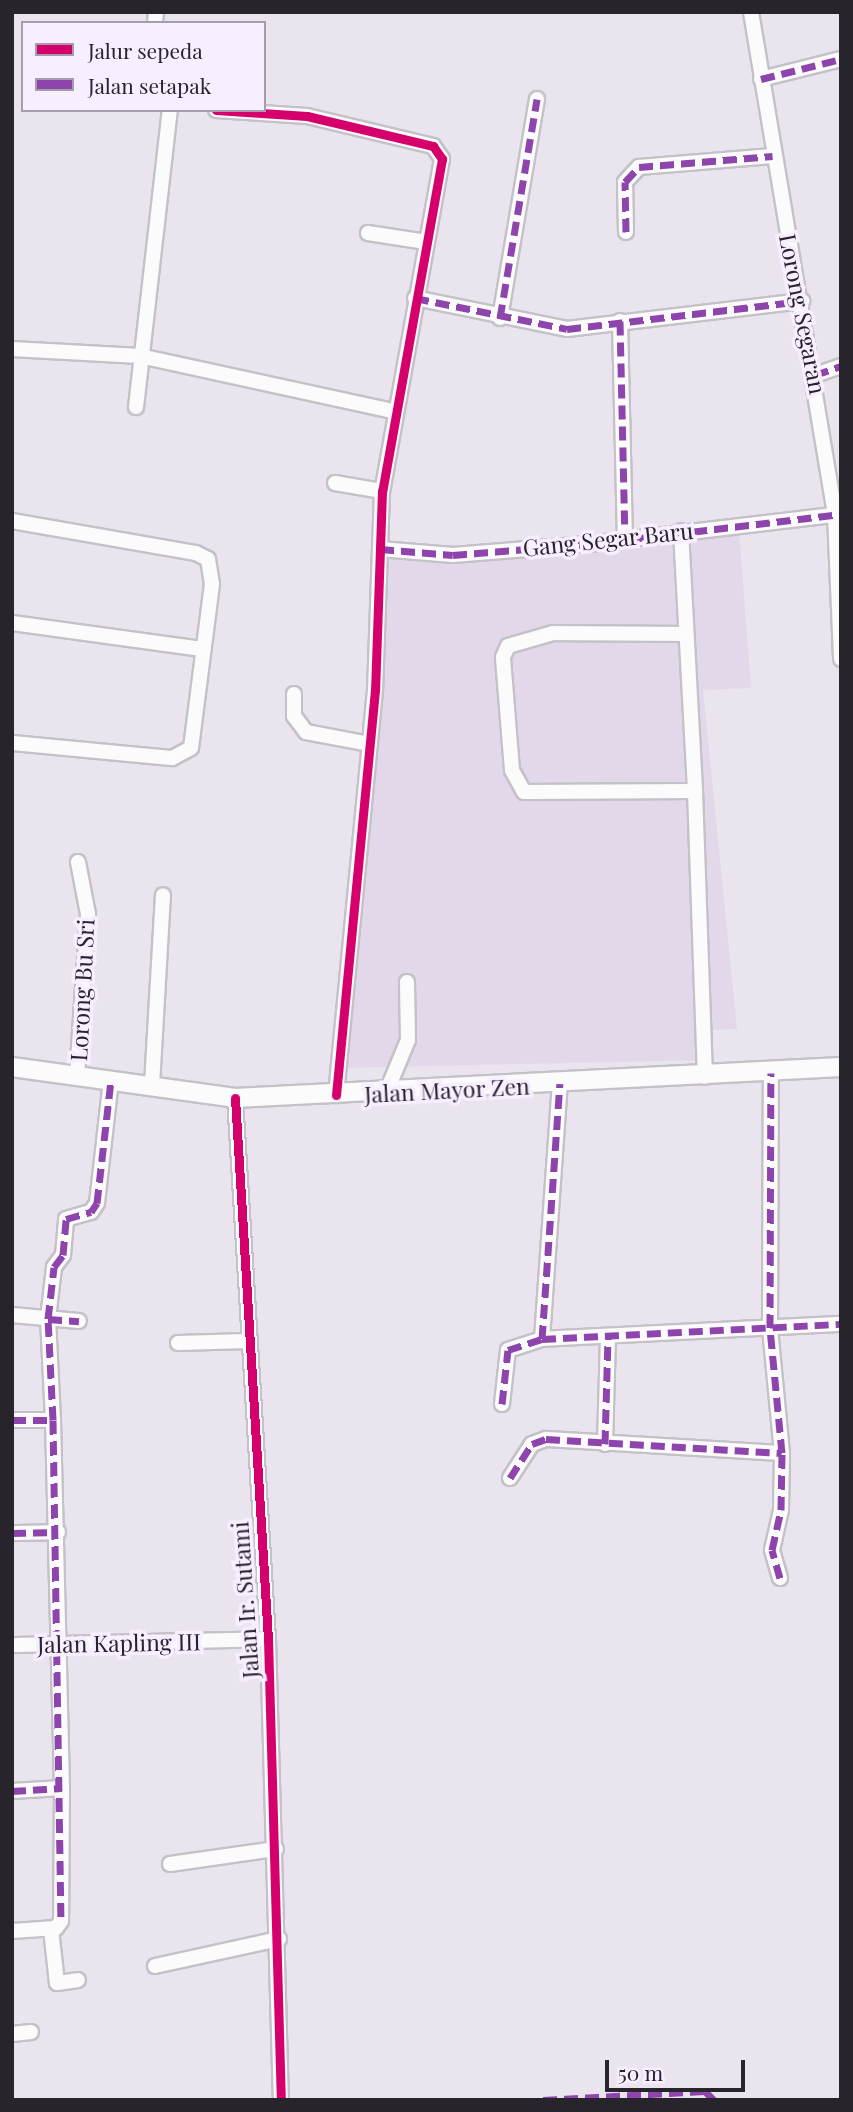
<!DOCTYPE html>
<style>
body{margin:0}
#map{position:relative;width:853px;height:2112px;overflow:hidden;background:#e9e4ee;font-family:"Playfair Display",serif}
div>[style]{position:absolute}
.built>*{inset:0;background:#e2d8e9}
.roads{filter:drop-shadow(2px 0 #c5c1c8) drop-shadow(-2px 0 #c5c1c8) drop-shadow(0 2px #c5c1c8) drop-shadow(0 -2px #c5c1c8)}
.minor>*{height:14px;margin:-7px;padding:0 7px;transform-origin:7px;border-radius:7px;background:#fcfbfc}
.tertiary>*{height:18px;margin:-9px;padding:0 9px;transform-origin:9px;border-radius:9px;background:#fcfbfc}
.quiet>*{height:7px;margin-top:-3.5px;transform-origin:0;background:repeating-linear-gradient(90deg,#8e44ad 0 14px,transparent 0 21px)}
.cycleway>*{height:9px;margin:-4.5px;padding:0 4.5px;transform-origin:4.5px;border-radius:4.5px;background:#d6006c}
span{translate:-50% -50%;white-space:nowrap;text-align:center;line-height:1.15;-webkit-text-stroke:7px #f7eeff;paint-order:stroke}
.street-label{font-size:23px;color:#28242b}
.frame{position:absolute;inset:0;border:14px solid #28242b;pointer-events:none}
.legend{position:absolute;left:21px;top:21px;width:245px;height:91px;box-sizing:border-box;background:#f7eeff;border:2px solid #a49daa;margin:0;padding:9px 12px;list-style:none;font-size:21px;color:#28242b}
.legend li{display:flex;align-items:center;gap:14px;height:35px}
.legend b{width:35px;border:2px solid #a49daa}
.scale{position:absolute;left:605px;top:2060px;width:140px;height:32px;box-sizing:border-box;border:4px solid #28242b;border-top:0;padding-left:9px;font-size:21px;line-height:24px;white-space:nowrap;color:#28242b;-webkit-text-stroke:5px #f7eeff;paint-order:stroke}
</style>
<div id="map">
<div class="built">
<i style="clip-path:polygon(739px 531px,751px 688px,703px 690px,737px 1029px,708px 1030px,710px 1060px,339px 1068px,390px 554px)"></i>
</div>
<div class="roads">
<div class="minor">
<i style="left:751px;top:12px;width:509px;rotate:80.5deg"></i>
<i style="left:835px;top:514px;width:145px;rotate:87.6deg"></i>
<i style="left:155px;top:23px;width:11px;rotate:-85deg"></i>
<i style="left:761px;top:79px;width:82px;rotate:-14deg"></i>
<i style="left:216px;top:110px;width:91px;rotate:3.8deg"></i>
<i style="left:307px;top:116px;width:130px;rotate:13.4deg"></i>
<i style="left:433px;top:146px;width:16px;rotate:55deg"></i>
<i style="left:442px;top:159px;width:337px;rotate:100.2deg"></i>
<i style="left:382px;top:491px;width:199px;rotate:92deg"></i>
<i style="left:375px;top:690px;width:407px;rotate:95.5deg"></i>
<i style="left:626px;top:232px;width:50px;rotate:-91.1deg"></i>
<i style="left:625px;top:182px;width:21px;rotate:-47deg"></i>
<i style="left:639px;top:167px;width:134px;rotate:-4.7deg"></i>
<i style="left:368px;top:233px;width:59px;rotate:8.8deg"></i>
<i style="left:415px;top:298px;width:155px;rotate:11.5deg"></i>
<i style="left:567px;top:329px;width:237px;rotate:-6.8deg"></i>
<i style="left:500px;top:318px;width:222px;rotate:-80.4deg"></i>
<i style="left:620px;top:321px;width:218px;rotate:88.7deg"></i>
<i style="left:12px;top:349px;width:128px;rotate:3.1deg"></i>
<i style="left:140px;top:356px;width:258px;rotate:12.3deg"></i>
<i style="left:815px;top:375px;width:28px;rotate:-19deg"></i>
<i style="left:136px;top:407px;width:299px;rotate:-83.5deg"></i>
<i style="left:335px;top:483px;width:48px;rotate:9.7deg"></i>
<i style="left:12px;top:521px;width:187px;rotate:9.9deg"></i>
<i style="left:196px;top:553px;width:13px;rotate:27deg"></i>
<i style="left:208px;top:559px;width:25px;rotate:81deg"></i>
<i style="left:212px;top:584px;width:165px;rotate:97.3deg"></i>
<i style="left:191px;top:748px;width:21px;rotate:152deg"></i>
<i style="left:172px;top:758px;width:161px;rotate:-174.6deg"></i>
<i style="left:681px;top:531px;width:260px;rotate:86.9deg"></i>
<i style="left:695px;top:791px;width:171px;rotate:179.7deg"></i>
<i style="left:524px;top:792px;width:25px;rotate:-119deg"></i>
<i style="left:512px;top:770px;width:113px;rotate:-94.6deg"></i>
<i style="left:503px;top:657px;width:12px;rotate:-66deg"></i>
<i style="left:508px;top:646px;width:47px;rotate:-16.1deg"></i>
<i style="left:553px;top:633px;width:130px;rotate:0.4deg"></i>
<i style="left:380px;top:549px;width:73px;rotate:4.7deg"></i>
<i style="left:453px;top:555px;width:136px;rotate:-4.6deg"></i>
<i style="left:589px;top:544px;width:254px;rotate:-6.8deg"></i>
<i style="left:12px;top:623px;width:192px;rotate:7.8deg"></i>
<i style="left:294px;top:694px;width:22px;rotate:90deg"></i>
<i style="left:294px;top:716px;width:20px;rotate:53deg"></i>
<i style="left:306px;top:732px;width:64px;rotate:10.8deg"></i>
<i style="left:695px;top:791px;width:286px;rotate:88deg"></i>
<i style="left:77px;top:1076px;width:162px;rotate:-86.1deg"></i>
<i style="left:88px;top:914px;width:53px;rotate:-100.9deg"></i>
<i style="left:152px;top:1085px;width:190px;rotate:-86.7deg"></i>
<i style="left:386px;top:1093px;width:57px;rotate:-67.5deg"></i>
<i style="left:408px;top:1040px;width:58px;rotate:-91deg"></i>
<i style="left:235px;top:1098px;width:542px;rotate:86.51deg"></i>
<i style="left:268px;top:1639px;width:461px;rotate:88.4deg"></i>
<i style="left:12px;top:1315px;width:67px;rotate:5.1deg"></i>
<i style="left:542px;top:1339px;width:299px;rotate:-2.9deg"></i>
<i style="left:178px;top:1343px;width:70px;rotate:-1.6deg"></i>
<i style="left:502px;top:1404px;width:54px;rotate:-83.7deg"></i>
<i style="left:508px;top:1350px;width:36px;rotate:-18deg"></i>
<i style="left:542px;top:1339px;width:256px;rotate:-86deg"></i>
<i style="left:12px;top:1420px;width:41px"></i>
<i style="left:53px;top:1420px;width:368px;rotate:88.6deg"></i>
<i style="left:62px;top:1788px;width:133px;rotate:90.4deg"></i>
<i style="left:61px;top:1921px;width:9px;rotate:126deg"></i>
<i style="left:56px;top:1928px;width:44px;rotate:176.1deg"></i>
<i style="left:53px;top:1420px;width:101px;rotate:-92.8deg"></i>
<i style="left:48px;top:1319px;width:52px;rotate:-83.4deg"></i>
<i style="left:54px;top:1267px;width:15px;rotate:-53deg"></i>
<i style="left:63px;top:1255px;width:36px;rotate:-85deg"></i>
<i style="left:66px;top:1219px;width:26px;rotate:-16deg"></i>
<i style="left:91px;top:1212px;width:11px;rotate:-56deg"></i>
<i style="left:97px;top:1203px;width:123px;rotate:-83.5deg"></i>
<i style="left:605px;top:1444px;width:106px;rotate:-88.4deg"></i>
<i style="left:510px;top:1478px;width:40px;rotate:-57.1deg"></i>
<i style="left:532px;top:1444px;width:15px;rotate:-20deg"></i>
<i style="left:546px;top:1439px;width:236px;rotate:3.4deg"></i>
<i style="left:782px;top:1453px;width:126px;rotate:-95.5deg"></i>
<i style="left:770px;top:1328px;width:255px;rotate:-89.8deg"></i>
<i style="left:12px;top:1533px;width:46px;rotate:-1.2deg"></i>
<i style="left:780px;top:1578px;width:29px;rotate:-106deg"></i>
<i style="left:772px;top:1550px;width:41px;rotate:-77.3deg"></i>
<i style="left:781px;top:1510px;width:57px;rotate:-89deg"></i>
<i style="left:12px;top:1645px;width:256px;rotate:-1.3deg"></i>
<i style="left:12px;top:1791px;width:50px;rotate:-3.4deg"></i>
<i style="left:170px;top:1864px;width:107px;rotate:-8.1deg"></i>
<i style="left:51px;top:1929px;width:54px;rotate:83.7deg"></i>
<i style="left:57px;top:1983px;width:21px;rotate:-8deg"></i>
<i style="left:155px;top:1966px;width:127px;rotate:-12.3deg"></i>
<i style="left:12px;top:2034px;width:19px;rotate:-6deg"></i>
</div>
<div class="tertiary">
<i style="left:12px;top:1067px;width:225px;rotate:7.9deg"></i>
<i style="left:235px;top:1098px;width:607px;rotate:-2.93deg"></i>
</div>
</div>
<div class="quiet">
<i style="left:761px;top:79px;width:82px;rotate:-14deg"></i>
<i style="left:626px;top:232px;width:50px;rotate:-91.1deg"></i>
<i style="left:625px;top:182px;width:21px;rotate:-47deg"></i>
<i style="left:639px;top:167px;width:134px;rotate:-4.7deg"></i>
<i style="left:415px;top:298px;width:155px;rotate:11.5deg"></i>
<i style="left:567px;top:329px;width:237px;rotate:-6.8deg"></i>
<i style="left:500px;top:318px;width:222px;rotate:-80.4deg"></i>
<i style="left:620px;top:321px;width:218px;rotate:88.7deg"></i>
<i style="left:815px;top:375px;width:28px;rotate:-19deg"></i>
<i style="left:380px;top:549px;width:73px;rotate:4.7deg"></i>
<i style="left:453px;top:555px;width:136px;rotate:-4.6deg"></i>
<i style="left:589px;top:544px;width:254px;rotate:-6.8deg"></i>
<i style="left:48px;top:1319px;width:31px;rotate:4deg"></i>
<i style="left:542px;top:1339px;width:299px;rotate:-2.9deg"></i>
<i style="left:502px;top:1404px;width:54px;rotate:-83.7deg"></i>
<i style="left:508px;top:1350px;width:36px;rotate:-18deg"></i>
<i style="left:542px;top:1339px;width:256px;rotate:-86deg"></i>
<i style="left:12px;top:1420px;width:41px"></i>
<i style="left:53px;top:1420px;width:501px;rotate:89.09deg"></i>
<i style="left:53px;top:1420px;width:101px;rotate:-92.8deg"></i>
<i style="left:48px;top:1319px;width:52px;rotate:-83.4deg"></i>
<i style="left:54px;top:1267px;width:15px;rotate:-53deg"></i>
<i style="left:63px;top:1255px;width:36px;rotate:-85deg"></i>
<i style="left:66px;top:1219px;width:26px;rotate:-16deg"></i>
<i style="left:91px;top:1212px;width:11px;rotate:-56deg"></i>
<i style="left:97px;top:1203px;width:123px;rotate:-83.5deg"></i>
<i style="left:605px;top:1444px;width:106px;rotate:-88.4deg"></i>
<i style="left:510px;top:1478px;width:40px;rotate:-57.1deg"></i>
<i style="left:532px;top:1444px;width:15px;rotate:-20deg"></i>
<i style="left:546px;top:1439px;width:236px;rotate:3.4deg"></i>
<i style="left:782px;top:1453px;width:126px;rotate:-95.5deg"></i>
<i style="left:770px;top:1328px;width:255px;rotate:-89.8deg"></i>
<i style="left:12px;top:1533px;width:46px;rotate:-1.2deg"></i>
<i style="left:780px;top:1578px;width:29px;rotate:-106deg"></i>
<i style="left:772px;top:1550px;width:41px;rotate:-77.3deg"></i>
<i style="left:781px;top:1510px;width:57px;rotate:-89deg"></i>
<i style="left:12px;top:1791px;width:50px;rotate:-3.4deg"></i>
<i style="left:543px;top:2100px;width:162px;rotate:-3.2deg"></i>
<i style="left:705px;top:2091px;width:13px;rotate:45deg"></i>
</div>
<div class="cycleway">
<i style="left:216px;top:110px;width:91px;rotate:3.8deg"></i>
<i style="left:307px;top:116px;width:130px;rotate:13.4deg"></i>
<i style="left:433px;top:146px;width:16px;rotate:55deg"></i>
<i style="left:442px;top:159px;width:337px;rotate:100.2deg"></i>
<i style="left:382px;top:491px;width:199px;rotate:92deg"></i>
<i style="left:375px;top:690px;width:407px;rotate:95.5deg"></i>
<i style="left:235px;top:1098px;width:542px;rotate:86.51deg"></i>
<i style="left:268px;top:1639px;width:461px;rotate:88.4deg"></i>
</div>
<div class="street-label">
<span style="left:803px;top:314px;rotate:79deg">Lorong Segaran</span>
<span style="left:608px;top:539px;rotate:-6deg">Gang Segar Baru</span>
<span style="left:82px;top:990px;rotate:-87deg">Lorong Bu Sri</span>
<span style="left:447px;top:1090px;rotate:-3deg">Jalan Mayor Zen</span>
<span style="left:245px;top:1600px;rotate:-94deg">Jalan Ir. Sutami</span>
<span style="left:119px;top:1643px;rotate:-1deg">Jalan Kapling III</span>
</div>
<div class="frame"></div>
<ul class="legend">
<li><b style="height:9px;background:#d6006c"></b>Jalur sepeda</li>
<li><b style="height:9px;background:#8e44ad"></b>Jalan setapak</li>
</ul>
<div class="scale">50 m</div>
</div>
